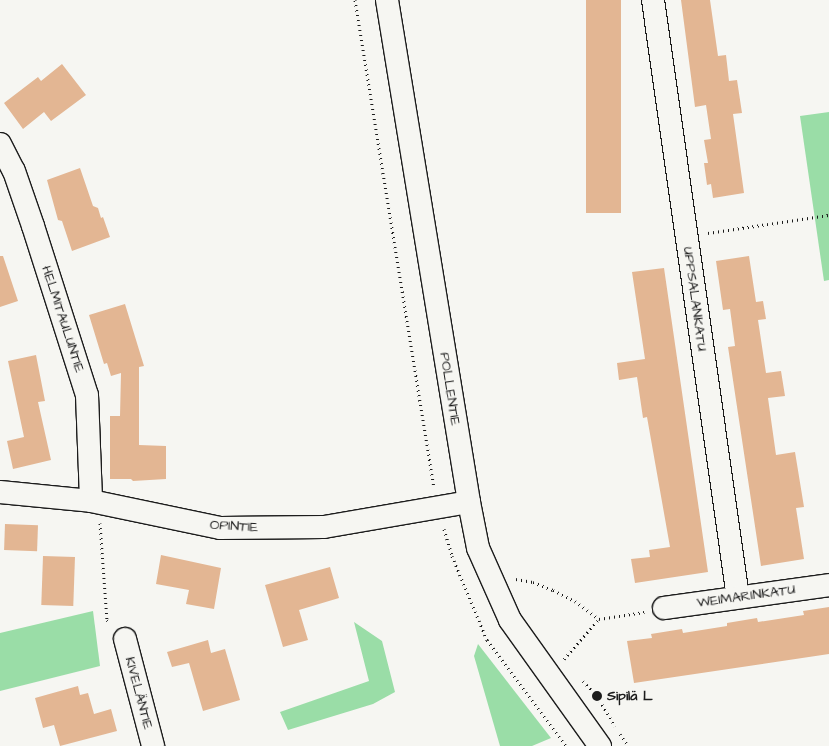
<!DOCTYPE html>
<meta charset="utf-8">
<style>
body{margin:0}
#map{position:relative;width:829px;height:746px;overflow:hidden;background:#f6f6f2;font-family:"Architects Daughter",sans-serif}
div>[style]{position:absolute}
.green>*{inset:0;background:#9adda7}
.building>*{inset:0;background:#e3b693;transform-origin:0 0}
.path>*{height:3px;margin-top:-1.5px;transform-origin:0;background:repeating-linear-gradient(90deg,#1c1c1c 0 1px,transparent 0 5px)}
.roads{filter:drop-shadow(1px 0 #1c1c1c) drop-shadow(-1px 0 #1c1c1c) drop-shadow(0 1px #1c1c1c) drop-shadow(0 -1px #1c1c1c)}
.minor>*{height:22px;margin:-11px;padding:0 11px;transform-origin:11px;border-radius:11px;background:#f6f6f2}
.dots>*{width:14px;height:14px;translate:-50% -50%;box-sizing:border-box;border:2px solid #f6f6f2;border-radius:50%}
span{translate:-50% -50%;white-space:nowrap;text-align:center;line-height:1.15;-webkit-text-stroke:4px #f6f6f2;paint-order:stroke}
.street-label{font-size:14px;color:#1c1c1c}
.poi-label{font-size:14px;color:#1c1c1c;font-weight:700}
.left{translate:0 -50%;text-align:left}
</style>
<div id="map">
<div class="green">
<i style="clip-path:polygon(829px 112px,829px 280px,824px 281px,800px 116px)"></i>
<i style="clip-path:polygon(93px 611px,100px 666px,0 691px,0 633px)"></i>
<i style="clip-path:polygon(354px 622px,382px 641px,395px 692px,373px 704px,288px 730px,280px 712px,369px 681px)"></i>
<i style="clip-path:polygon(478px 644px,551px 738px,532px 746px,500px 746px,474px 656px)"></i>
</div>
<div class="building">
<i style="left:586px;top:0;width:35px;height:213px"></i>
<i style="clip-path:polygon(681px 0,710px 0,718px 56px,726px 55px,729px 81px,737px 80px,742px 113px,733px 114px,744px 193px,713px 198px,711px 184px,707px 185px,704px 163px,708px 163px,704px 140px,711px 139px,706px 105px,695px 107px)"></i>
<i style="clip-path:polygon(62px 64px,86px 95px,51px 121px,44px 112px,23px 129px,4px 103px,38px 77px,41px 81px)"></i>
<i style="clip-path:polygon(80px 168px,93px 206px,98px 208px,101px 218px,103px 217px,110px 237px,72px 251px,62px 221px,58px 220px,47px 180px)"></i>
<i style="clip-path:polygon(0 256px,3px 256px,18px 301px,0 307px)"></i>
<i style="clip-path:polygon(749px 256px,756px 302px,763px 301px,766px 319px,758px 320px,766px 373px,781px 371px,785px 396px,768px 398px,776px 455px,795px 452px,804px 507px,796px 508px,804px 559px,761px 566px,728px 347px,735px 346px,730px 309px,723px 310px,716px 261px)"></i>
<i style="clip-path:polygon(664px 268px,708px 572px,635px 583px,631px 559px,650px 557px,649px 550px,670px 547px,647px 417px,643px 418px,637px 377px,619px 380px,617px 363px,645px 359px,632px 272px)"></i>
<i style="clip-path:polygon(125px 304px,144px 366px,139px 367px,139px 445px,166px 446px,166px 479px,133px 481px,131px 479px,110px 479px,110px 416px,120px 416px,121px 373px,111px 376px,107px 363px,104px 364px,89px 315px)"></i>
<i style="clip-path:polygon(36px 355px,45px 401px,38px 402px,51px 460px,13px 469px,7px 441px,24px 437px,8px 361px)"></i>
<i style="left:5px;top:524px;width:33px;height:26px;rotate:2deg"></i>
<i style="clip-path:polygon(161px 555px,221px 568px,214px 609px,186px 604px,189px 590px,156px 584px)"></i>
<i style="left:43px;top:556px;width:32px;height:49px;rotate:2deg"></i>
<i style="clip-path:polygon(330px 567px,339px 598px,299px 610px,308px 640px,283px 647px,265px 585px)"></i>
<i style="clip-path:polygon(829px 607px,829px 654px,634px 683px,627px 641px,652px 638px,651px 634px,682px 629px,683px 633px,727px 626px,727px 623px,757px 618px,758px 622px,804px 615px,803px 611px)"></i>
<i style="clip-path:polygon(208px 640px,211px 653px,225px 649px,240px 700px,203px 711px,189px 663px,172px 667px,167px 652px)"></i>
<i style="clip-path:polygon(78px 686px,80px 695px,88px 693px,94px 714px,111px 709px,117px 731px,60px 746px,54px 725px,43px 728px,35px 698px)"></i>
</div>
<div class="path">
<i style="left:355px;top:0;width:492px;rotate:80.8deg"></i>
<i style="left:708px;top:233px;width:122px;rotate:-8.5deg"></i>
<i style="left:100px;top:523px;width:97px;rotate:85.9deg"></i>
<i style="left:107px;top:620px;width:4px;rotate:45deg"></i>
<i style="left:444px;top:529px;width:28px;rotate:73deg"></i>
<i style="left:452px;top:556px;width:91px;rotate:67.4deg"></i>
<i style="left:487px;top:640px;width:132px;rotate:53.3deg"></i>
<i style="left:516px;top:579px;width:17px;rotate:10deg"></i>
<i style="left:533px;top:582px;width:22px;rotate:22deg"></i>
<i style="left:553px;top:590px;width:25px;rotate:27deg"></i>
<i style="left:575px;top:601px;width:30px;rotate:37deg"></i>
<i style="left:599px;top:619px;width:46px;rotate:-8.8deg"></i>
<i style="left:564px;top:659px;width:53px;rotate:-48.8deg"></i>
<i style="left:583px;top:681px;width:21px;rotate:47deg"></i>
<i style="left:597px;top:696px;width:35px;rotate:59deg"></i>
<i style="left:620px;top:734px;width:14px;rotate:56deg"></i>
</div>
<div class="roads">
<div class="minor">
<i style="left:387px;top:0;width:509px;rotate:80.72deg"></i>
<i style="left:469px;top:502px;width:47px;rotate:78.9deg"></i>
<i style="left:478px;top:548px;width:79px;rotate:66deg"></i>
<i style="left:510px;top:620px;width:155px;rotate:54.5deg"></i>
<i style="left:653px;top:0;width:603px;rotate:81.9deg"></i>
<i style="left:0;top:144px;width:30px;rotate:63deg"></i>
<i style="left:14px;top:171px;width:58px;rotate:70.9deg"></i>
<i style="left:33px;top:226px;width:177px;rotate:72.3deg"></i>
<i style="left:87px;top:395px;width:106px;rotate:87.8deg"></i>
<i style="left:0;top:492px;width:91px;rotate:5.6deg"></i>
<i style="left:91px;top:501px;width:132px;rotate:11.8deg"></i>
<i style="left:220px;top:528px;width:104px;rotate:-0.6deg"></i>
<i style="left:324px;top:527px;width:147px;rotate:-9.8deg"></i>
<i style="left:664px;top:608px;width:167px;rotate:-7.9deg"></i>
<i style="left:125px;top:639px;width:111px;rotate:75.3deg"></i>
</div>
</div>
<div class="dots">
<i style="left:597px;top:696px;background:#1c1c1c"></i>
</div>
<div class="street-label">
<span style="left:695px;top:299px;rotate:82deg">UPPSALANKATU</span>
<span style="left:63px;top:319px;rotate:72deg">HELMITAULUNTIE</span>
<span style="left:450px;top:389px;rotate:81deg">POLLENTIE</span>
<span style="left:234px;top:526px;rotate:3deg">OPINTIE</span>
<span style="left:746px;top:596px;rotate:-8deg">WEIMARINKATU</span>
<span style="left:139px;top:693px;rotate:75deg">KIVELÄNTIE</span>
</div>
<div class="poi-label">
<span class="left" style="left:607px;top:696px">Sipilä L</span>
</div>
</div>
